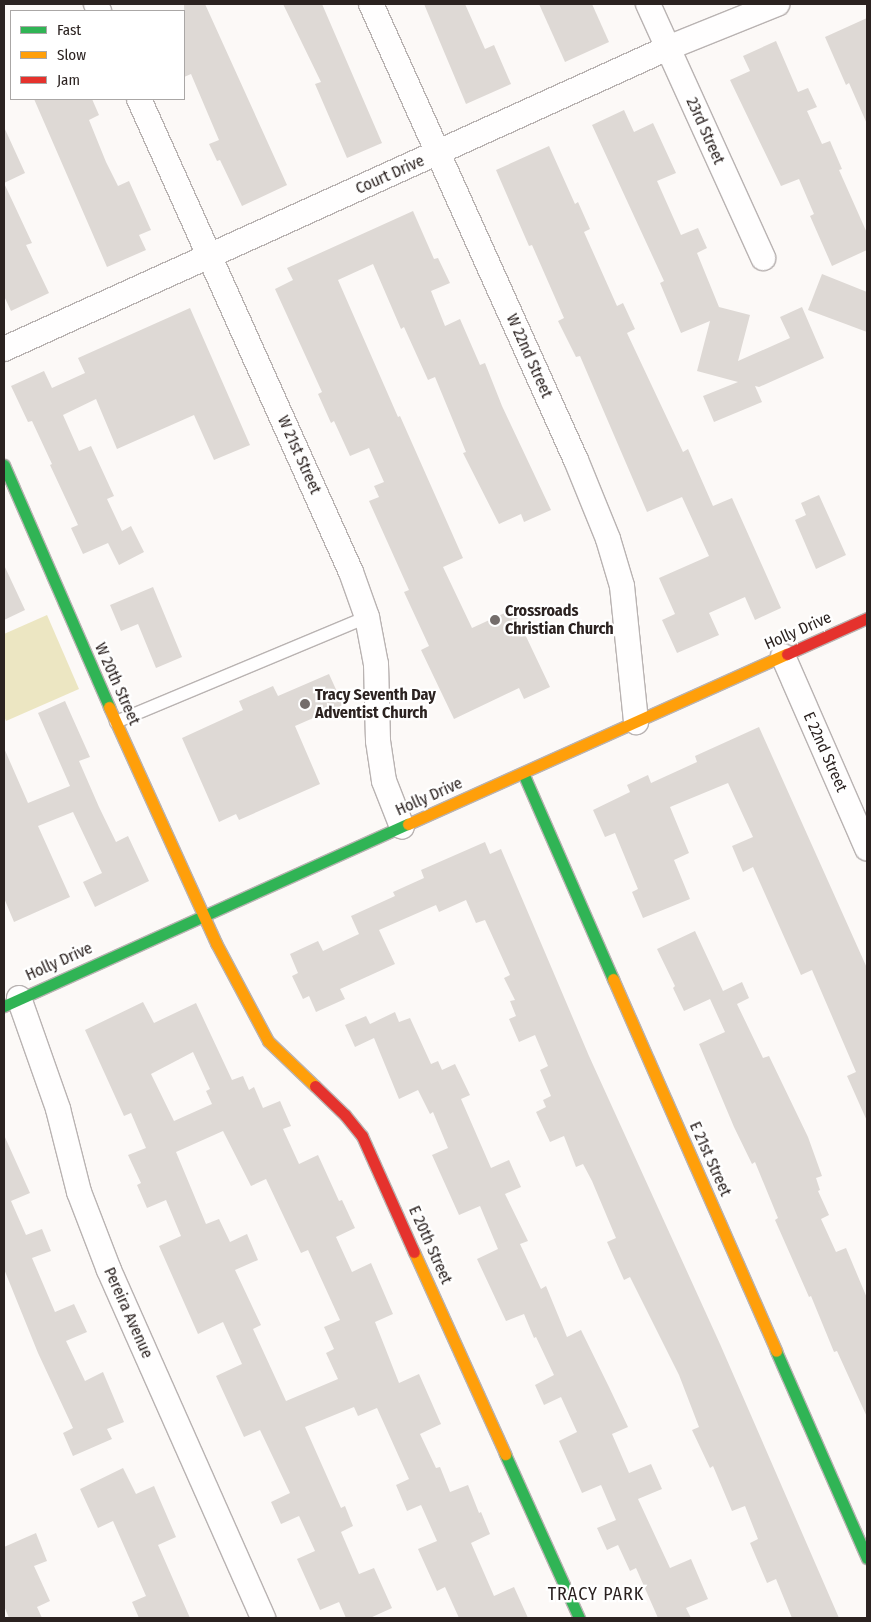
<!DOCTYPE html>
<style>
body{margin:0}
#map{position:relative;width:871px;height:1622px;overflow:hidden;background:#fcf9f7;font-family:"Fira Sans Condensed",sans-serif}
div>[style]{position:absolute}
.green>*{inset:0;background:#ece6c2}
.building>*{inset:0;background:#ded9d5}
.roads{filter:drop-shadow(1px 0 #b9b3b2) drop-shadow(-1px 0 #b9b3b2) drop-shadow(0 1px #b9b3b2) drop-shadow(0 -1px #b9b3b2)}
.lane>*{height:12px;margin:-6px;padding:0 6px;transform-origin:6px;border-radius:6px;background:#fffefe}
.street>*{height:24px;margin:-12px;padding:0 12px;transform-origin:12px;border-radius:12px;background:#fffefe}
.fast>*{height:11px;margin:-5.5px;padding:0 5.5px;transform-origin:5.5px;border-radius:5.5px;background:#30b455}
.slow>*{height:11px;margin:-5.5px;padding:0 5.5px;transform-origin:5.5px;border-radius:5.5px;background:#ff9f0a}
.jam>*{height:11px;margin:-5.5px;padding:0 5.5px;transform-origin:5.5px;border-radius:5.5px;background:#e5322d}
.dots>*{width:14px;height:14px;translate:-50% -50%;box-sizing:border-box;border:2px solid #fff;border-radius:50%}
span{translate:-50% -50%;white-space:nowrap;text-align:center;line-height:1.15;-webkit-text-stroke:4.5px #fff;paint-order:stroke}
.street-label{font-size:16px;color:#2b2220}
.poi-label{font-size:16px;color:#2b2220;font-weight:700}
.left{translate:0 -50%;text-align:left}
.neighbourhood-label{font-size:18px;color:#2b2220;letter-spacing:1px}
.frame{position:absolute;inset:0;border:5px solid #2b2220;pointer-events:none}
.legend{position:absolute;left:10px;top:10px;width:175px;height:90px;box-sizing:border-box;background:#fff;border:1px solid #aaa7a6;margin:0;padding:6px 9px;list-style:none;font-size:15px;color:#2b2220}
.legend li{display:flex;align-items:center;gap:10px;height:25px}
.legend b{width:25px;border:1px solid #aaa7a6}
</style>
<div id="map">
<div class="green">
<i style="clip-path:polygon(47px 615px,79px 689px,6px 721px,4px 716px,4px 634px)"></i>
</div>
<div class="building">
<i style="clip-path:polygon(184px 4px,205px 4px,287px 185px,242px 206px,220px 160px,217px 161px,209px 144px,219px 140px,191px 74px,184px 77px)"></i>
<i style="clip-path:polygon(283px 4px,322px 4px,382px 143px,347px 158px,315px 84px,321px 82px)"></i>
<i style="clip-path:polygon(424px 4px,465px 4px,485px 49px,494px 45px,511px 84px,466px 104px)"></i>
<i style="clip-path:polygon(539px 4px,592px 4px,609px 42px,565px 62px)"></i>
<i style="clip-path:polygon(867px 18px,867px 124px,849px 83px,846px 85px,825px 37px)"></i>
<i style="clip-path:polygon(776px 41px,798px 92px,808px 88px,817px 107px,807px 111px,822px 144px,830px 141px,842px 169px,839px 170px,867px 233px,867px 250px,832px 266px,810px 216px,814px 214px,799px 179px,781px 186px,730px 80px,750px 71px,743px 56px)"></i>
<i style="clip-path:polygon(34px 99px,92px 99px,99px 115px,89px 120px,106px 162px,118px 186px,129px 181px,151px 230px,139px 235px,146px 250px,107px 267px)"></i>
<i style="clip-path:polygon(624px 110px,634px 132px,653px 123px,676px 173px,657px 181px,681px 235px,698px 228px,707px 248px,697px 253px,719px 307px,750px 315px,738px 361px,790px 338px,780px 317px,802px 307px,824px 358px,759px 387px,755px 386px,762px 402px,714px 422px,703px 396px,738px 382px,697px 371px,710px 321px,681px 333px,660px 283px,664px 281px,592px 125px)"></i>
<i style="clip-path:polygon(4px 127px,25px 173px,4px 183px,32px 243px,26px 245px,49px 293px,11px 311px,4px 296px)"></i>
<i style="clip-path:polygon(549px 146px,575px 204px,578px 202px,590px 229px,584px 232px,617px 306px,623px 303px,635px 329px,627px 333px,683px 452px,688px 449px,713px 506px,732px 498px,781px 608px,755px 620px,745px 597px,709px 613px,719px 635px,677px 653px,662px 620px,675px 614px,659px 578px,709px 556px,682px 497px,647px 512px,580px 356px,576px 357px,558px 321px,564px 318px,532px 245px,529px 246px,496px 170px)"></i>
<i style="clip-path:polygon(413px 211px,434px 259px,438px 258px,450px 283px,431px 291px,445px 326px,460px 319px,480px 365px,485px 363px,502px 406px,551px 510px,524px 522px,521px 514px,499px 524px,463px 453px,466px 452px,435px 377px,428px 380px,404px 327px,401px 329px,373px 264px,338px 280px,398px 417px,400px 416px,463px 558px,443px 567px,472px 628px,513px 609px,550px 687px,524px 699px,519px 688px,454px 719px,421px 650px,429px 646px,404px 592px,409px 590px,369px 501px,379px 497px,374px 486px,384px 482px,369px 448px,350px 456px,334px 421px,331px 423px,318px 394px,322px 392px,275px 289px,293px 280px,287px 268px)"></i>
<i style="clip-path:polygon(822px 274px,867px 292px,867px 332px,808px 310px)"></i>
<i style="clip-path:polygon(190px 308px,250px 445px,214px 460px,194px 415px,117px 449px,96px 399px,63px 415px,79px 451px,91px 446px,114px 496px,107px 499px,122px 531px,131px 526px,144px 552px,119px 565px,108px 543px,83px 554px,71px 528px,78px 525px,50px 465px,52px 464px,32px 421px,28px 422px,11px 386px,44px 371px,52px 388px,85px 373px,78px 358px)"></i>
<i style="clip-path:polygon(819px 495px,846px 555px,816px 569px,795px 520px,806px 515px,801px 503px)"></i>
<i style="clip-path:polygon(4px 565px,25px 610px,4px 620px)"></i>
<i style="clip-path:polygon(153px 587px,182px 657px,156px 668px,138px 624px,121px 631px,110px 605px)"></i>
<i style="clip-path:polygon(329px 674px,343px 705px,295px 726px,320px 784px,239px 820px,236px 814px,219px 822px,182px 738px,243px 710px,239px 701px,273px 686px,278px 696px)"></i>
<i style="clip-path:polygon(65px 701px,90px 757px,79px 761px,99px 807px,116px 842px,128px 836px,149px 881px,95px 907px,83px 882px,102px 873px,73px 812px,38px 826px,70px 897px,14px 922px,4px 898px,4px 748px,28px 803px,70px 786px,38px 713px)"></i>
<i style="clip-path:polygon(759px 727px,867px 968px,867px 1121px,847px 1076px,856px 1072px,812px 970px,801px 975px,753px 867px,743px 872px,732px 846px,753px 837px,728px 783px,670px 807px,689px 853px,674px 860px,690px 899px,643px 918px,632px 892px,638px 889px,615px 833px,605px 837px,593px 810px,630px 792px,627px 785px,648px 775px,651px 783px,697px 762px,695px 756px)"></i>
<i style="clip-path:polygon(485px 842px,490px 854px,501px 849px,589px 1056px,720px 1344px,839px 1618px,792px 1618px,776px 1579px,767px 1583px,750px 1543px,758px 1539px,745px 1506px,732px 1511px,713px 1466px,710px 1468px,692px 1430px,699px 1427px,679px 1375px,630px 1277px,624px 1280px,607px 1242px,616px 1238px,592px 1181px,583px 1164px,576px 1167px,564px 1136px,550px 1142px,536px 1112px,546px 1107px,543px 1100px,551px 1096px,540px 1070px,548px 1066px,535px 1035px,519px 1042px,509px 1019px,516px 1016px,510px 1001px,515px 1000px,504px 978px,510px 975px,485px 920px,476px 923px,466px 900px,439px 912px,436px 905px,379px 930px,395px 964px,340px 989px,345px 999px,316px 1012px,309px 996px,303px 999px,292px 976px,298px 973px,290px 954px,318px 941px,323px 951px,359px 934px,351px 916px,395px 896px,393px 892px,424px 878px,421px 870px)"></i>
<i style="clip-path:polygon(695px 931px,723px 991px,742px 982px,749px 998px,737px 1004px,763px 1058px,769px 1056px,808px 1137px,822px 1176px,816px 1178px,820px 1190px,818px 1191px,829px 1215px,821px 1219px,836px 1252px,846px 1248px,867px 1298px,867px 1417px,837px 1351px,834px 1352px,811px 1296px,809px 1297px,775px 1220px,778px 1218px,755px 1162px,752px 1164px,734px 1127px,699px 1044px,725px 1032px,710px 999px,684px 1011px,673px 988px,675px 986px,657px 949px)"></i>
<i style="clip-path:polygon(evenodd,143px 1002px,154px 1023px,196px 1003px,232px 1080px,243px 1076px,249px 1090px,254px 1087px,263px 1108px,280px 1101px,291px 1126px,283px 1129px,299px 1164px,318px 1155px,339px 1201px,342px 1200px,355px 1228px,336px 1237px,352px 1272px,371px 1263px,393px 1314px,375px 1322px,399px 1383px,419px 1374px,441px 1424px,420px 1434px,436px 1468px,440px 1467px,450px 1492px,468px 1485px,479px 1513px,481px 1512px,490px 1534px,471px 1543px,494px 1596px,514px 1587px,528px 1618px,459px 1618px,445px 1587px,437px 1591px,418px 1549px,437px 1541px,421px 1505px,407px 1511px,396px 1485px,409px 1479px,377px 1408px,358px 1416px,354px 1407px,305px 1427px,341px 1508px,345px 1506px,353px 1526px,341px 1532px,359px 1574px,374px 1568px,392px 1608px,370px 1618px,346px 1618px,339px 1602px,320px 1610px,297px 1559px,315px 1551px,299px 1516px,281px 1524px,271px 1502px,290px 1493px,260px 1430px,244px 1437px,216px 1376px,242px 1364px,223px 1322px,198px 1334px,159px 1246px,181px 1236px,166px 1200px,147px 1208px,137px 1185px,141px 1183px,128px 1155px,146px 1148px,131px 1113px,124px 1116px,85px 1030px,143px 1002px,193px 1052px,210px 1089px,206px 1091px,212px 1104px,174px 1121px,151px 1074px,193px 1052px,143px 1002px,223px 1131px,251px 1186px,266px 1179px,301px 1253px,308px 1250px,340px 1320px,324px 1327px,334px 1349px,326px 1353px,338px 1379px,286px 1401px,253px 1329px,261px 1325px,235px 1270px,258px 1260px,247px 1234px,230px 1242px,219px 1219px,206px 1224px,176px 1152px,223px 1131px)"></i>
<i style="clip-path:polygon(395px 1012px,399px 1022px,410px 1018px,431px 1064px,438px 1061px,442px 1070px,455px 1064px,470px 1095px,461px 1099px,491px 1168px,509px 1160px,521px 1187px,505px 1194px,528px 1241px,520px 1244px,541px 1289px,546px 1286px,567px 1337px,581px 1330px,609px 1387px,628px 1427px,612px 1434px,629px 1473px,651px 1464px,662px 1489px,638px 1499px,670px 1568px,691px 1559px,708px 1599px,686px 1608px,691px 1618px,658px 1618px,636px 1568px,630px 1571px,618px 1545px,607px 1550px,597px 1528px,616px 1520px,601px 1485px,582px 1493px,559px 1441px,577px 1432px,561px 1397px,544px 1405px,535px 1385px,554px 1375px,536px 1337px,534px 1338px,524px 1314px,506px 1321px,477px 1259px,498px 1249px,480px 1206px,459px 1215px,432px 1155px,448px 1148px,433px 1112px,430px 1114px,418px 1090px,399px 1099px,374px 1038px,355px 1047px,345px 1025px,366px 1016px,370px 1024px)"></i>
<i style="clip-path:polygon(4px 1135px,30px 1193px,11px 1201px,26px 1235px,42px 1229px,51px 1251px,32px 1258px,55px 1312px,74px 1304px,87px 1332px,66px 1341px,85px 1381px,103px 1372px,124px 1422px,107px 1429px,112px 1439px,73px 1456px,63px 1433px,73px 1428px,38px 1353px,4px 1269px)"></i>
<i style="clip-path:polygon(123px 1468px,136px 1494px,154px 1486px,160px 1500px,176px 1537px,158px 1545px,190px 1618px,139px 1618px,132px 1602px,146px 1596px,113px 1521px,98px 1528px,80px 1489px)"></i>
<i style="clip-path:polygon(36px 1533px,47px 1561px,34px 1566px,50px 1601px,37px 1607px,42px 1618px,9px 1618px,4px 1606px,4px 1547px)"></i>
</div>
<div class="roads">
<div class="lane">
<i style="left:116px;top:722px;width:272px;rotate:-22.7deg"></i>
</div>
<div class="street">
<i style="left:96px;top:4px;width:8px;rotate:67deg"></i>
<i style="left:371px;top:4px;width:500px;rotate:65.8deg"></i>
<i style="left:576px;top:460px;width:85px;rotate:67.9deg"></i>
<i style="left:608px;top:539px;width:49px;rotate:73.4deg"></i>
<i style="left:622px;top:586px;width:137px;rotate:84.1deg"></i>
<i style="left:648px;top:4px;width:279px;rotate:65.6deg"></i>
<i style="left:139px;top:99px;width:518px;rotate:65.86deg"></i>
<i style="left:351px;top:572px;width:48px;rotate:70.4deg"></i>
<i style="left:367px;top:617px;width:48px;rotate:79.2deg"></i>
<i style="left:376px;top:664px;width:77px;rotate:88.5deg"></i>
<i style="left:378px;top:741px;width:40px;rotate:81.5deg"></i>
<i style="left:384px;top:781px;width:49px;rotate:68.6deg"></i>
<i style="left:4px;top:349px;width:729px;rotate:-24.39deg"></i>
<i style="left:668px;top:48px;width:118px;rotate:-22deg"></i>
<i style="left:783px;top:656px;width:210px;rotate:66.4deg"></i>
<i style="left:19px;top:998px;width:118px;rotate:70.6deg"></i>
<i style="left:58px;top:1109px;width:86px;rotate:75.8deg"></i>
<i style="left:79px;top:1192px;width:84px;rotate:69deg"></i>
<i style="left:109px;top:1270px;width:381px;rotate:66.1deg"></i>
</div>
<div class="fast">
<i style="left:4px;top:465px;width:264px;rotate:66.5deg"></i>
<i style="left:523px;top:773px;width:225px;rotate:66.4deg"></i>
<i style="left:4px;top:1006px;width:443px;rotate:-24.3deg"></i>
<i style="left:776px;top:1351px;width:226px;rotate:66.3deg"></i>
<i style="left:505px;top:1454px;width:180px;rotate:65.7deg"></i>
</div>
<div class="slow">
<i style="left:109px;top:707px;width:259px;rotate:65.6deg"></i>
<i style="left:216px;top:943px;width:111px;rotate:62deg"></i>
<i style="left:268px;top:1041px;width:65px;rotate:43.8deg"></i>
<i style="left:408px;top:824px;width:415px;rotate:-24.2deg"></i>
<i style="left:613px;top:979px;width:406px;rotate:66.3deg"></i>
<i style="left:414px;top:1252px;width:222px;rotate:65.7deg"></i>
</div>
<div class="jam">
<i style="left:787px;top:654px;width:88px;rotate:-24.2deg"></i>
<i style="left:315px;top:1086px;width:42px;rotate:44deg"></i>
<i style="left:345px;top:1115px;width:27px;rotate:51deg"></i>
<i style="left:362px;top:1136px;width:127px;rotate:65.9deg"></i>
</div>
</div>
<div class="dots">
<i style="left:495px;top:620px;background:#746d6b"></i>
<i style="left:305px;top:704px;background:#746d6b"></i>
</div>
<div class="street-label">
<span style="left:705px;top:131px;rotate:66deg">23rd Street</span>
<span style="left:390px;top:175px;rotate:-24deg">Court Drive</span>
<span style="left:529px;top:356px;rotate:66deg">W 22nd Street</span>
<span style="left:299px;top:455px;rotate:66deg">W 21st Street</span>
<span style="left:798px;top:631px;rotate:-24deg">Holly Drive</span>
<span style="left:117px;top:684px;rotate:66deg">W 20th Street</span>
<span style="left:825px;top:752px;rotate:66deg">E 22nd Street</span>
<span style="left:429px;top:797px;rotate:-24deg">Holly Drive</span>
<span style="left:59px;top:962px;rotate:-24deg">Holly Drive</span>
<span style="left:710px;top:1159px;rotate:66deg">E 21st Street</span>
<span style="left:430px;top:1245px;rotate:66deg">E 20th Street</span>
<span style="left:128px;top:1313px;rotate:66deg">Pereira Avenue</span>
</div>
<div class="poi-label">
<span class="left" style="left:505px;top:620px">Crossroads<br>Christian Church</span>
<span class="left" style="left:315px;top:704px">Tracy Seventh Day<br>Adventist Church</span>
</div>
<div class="neighbourhood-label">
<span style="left:596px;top:1594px">TRACY PARK</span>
</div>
<div class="frame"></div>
<ul class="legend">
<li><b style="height:6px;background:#30b455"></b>Fast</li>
<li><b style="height:6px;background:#ff9f0a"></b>Slow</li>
<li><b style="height:6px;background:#e5322d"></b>Jam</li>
</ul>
</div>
